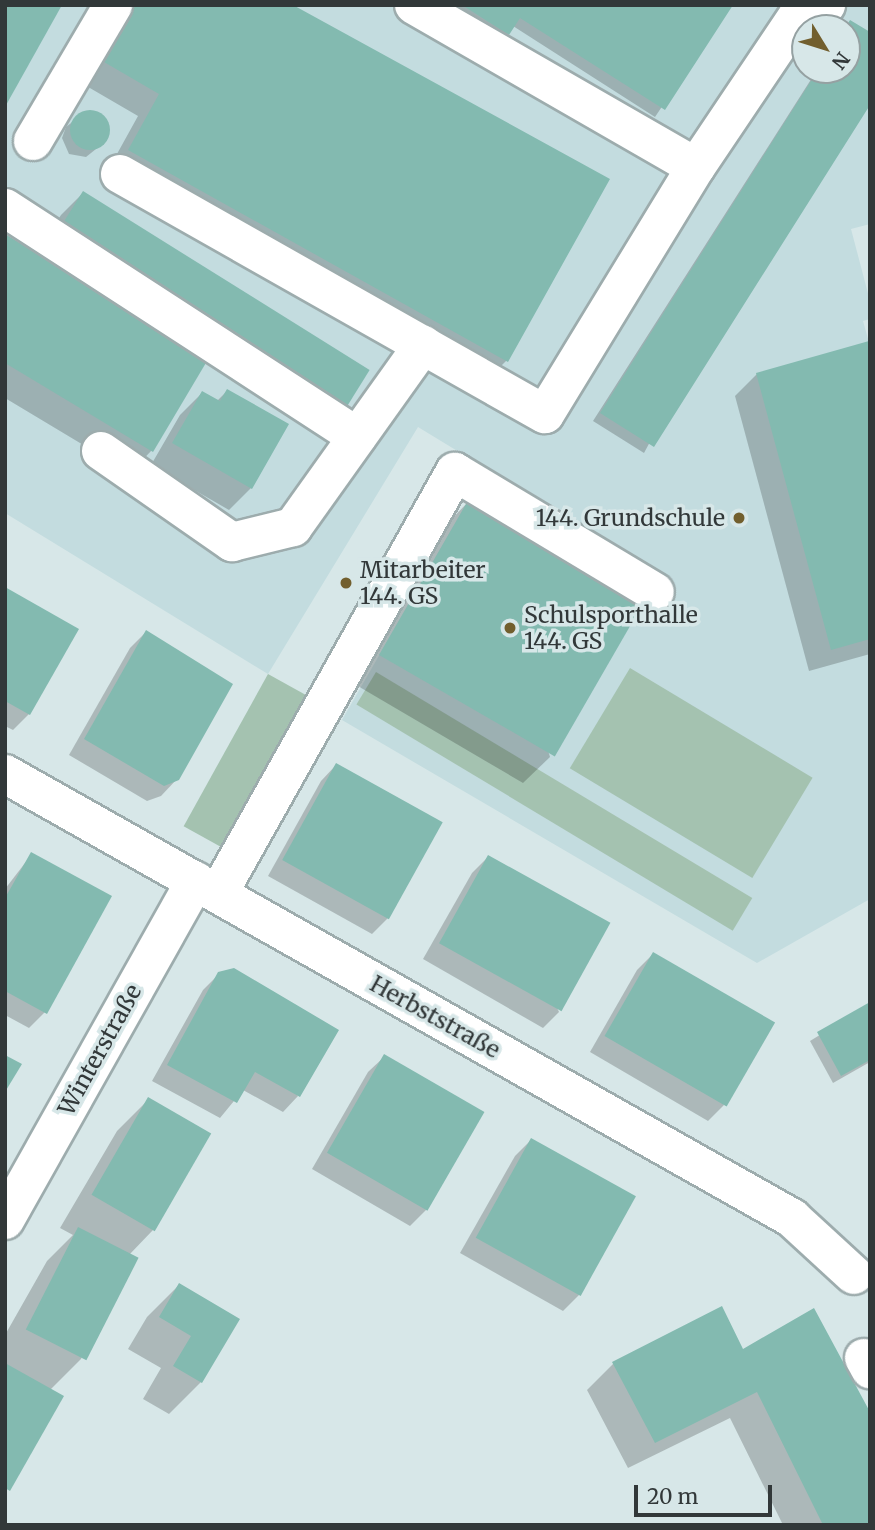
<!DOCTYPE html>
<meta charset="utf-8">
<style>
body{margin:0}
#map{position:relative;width:875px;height:1530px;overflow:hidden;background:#d7e7e8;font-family:Merriweather,serif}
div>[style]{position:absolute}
.built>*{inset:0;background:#c3dcdf}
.green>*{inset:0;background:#a4c2b0;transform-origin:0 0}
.shadow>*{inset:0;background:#0003}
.building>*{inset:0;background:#83bab0;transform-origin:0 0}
.round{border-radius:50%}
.roads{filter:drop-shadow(2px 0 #9dacad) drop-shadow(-2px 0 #9dacad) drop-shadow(0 2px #9dacad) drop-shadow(0 -2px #9dacad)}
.minor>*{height:38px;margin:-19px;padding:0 19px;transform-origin:19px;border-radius:19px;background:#fff}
.dots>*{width:19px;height:19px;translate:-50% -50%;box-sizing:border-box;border:4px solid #d7e7e8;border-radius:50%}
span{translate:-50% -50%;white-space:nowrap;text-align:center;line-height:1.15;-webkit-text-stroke:7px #d7e7e8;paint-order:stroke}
.poi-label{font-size:23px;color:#323839}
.right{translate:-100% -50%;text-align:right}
.left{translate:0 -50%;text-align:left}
.street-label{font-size:23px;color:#323839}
.frame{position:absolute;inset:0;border:7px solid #323839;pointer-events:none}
.north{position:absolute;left:791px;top:14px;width:70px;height:70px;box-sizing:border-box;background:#d7e7e8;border:2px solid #95a1a2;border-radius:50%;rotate:128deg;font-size:19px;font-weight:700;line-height:28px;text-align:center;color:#323839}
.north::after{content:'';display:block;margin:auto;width:24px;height:32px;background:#725f2e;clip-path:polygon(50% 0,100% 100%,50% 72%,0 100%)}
.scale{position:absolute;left:634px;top:1485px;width:138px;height:32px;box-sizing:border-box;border:4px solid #323839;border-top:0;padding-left:9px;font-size:21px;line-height:24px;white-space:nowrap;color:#323839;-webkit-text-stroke:5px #d7e7e8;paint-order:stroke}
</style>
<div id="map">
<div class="built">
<i style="clip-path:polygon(evenodd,5px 5px,870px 5px,870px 224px,851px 229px,870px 301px,870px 319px,863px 321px,870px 346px,870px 899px,757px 963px,342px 720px,469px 499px,597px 536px,418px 427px,268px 674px,5px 513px,5px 5px,805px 28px,847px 28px,847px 70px,805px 70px,805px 28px)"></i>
</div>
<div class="green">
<i style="left:630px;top:668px;width:213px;height:117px;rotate:31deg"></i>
<i style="left:376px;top:672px;width:439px;height:38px;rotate:31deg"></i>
<i style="left:268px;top:674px;width:49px;height:174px;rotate:29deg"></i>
</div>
<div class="shadow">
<i style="clip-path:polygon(127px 5px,289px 5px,608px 179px,506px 361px,484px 383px,107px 172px,138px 116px,83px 84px)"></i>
<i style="clip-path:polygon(442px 5px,730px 5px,655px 117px,513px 26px,500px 42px)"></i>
<i style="clip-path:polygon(850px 22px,870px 34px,644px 453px,593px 421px,817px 70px,847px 70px,845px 28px)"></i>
<i style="clip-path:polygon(85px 112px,98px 114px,107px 122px,106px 141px,86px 157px,69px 154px,62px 138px,66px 127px)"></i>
<i style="clip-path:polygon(83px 193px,208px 357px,152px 450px,130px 473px,5px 398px,5px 236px,63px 271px,38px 251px,61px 215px)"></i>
<i style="clip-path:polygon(867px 344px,870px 654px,809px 671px,735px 396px,757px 374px)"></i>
<i style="clip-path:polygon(227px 391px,251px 488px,229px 510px,151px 465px,180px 415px,202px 393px,217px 401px)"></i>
<i style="clip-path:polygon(469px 501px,550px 757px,523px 783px,351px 682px,443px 528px)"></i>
<i style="clip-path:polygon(5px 589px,29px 714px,13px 730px,5px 726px)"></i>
<i style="clip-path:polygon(146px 632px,177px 779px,161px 796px,147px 801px,69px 755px,130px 648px)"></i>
<i style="clip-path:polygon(336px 765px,388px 918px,372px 934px,268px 876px,321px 781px)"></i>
<i style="clip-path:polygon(32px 854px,45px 1012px,29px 1028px,5px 1015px,5px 889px)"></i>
<i style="clip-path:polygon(488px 857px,559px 1012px,543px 1028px,423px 959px,472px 873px)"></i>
<i style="clip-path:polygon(653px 954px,724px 1105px,708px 1121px,590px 1052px,637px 970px)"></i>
<i style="clip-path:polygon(219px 974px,298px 1096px,283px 1112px,243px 1090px,220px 1118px,152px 1081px,203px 990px)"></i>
<i style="clip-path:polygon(870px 1004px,870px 1062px,833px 1083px,810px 1041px)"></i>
<i style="clip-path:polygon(384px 1057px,426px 1210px,410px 1226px,312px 1169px,368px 1072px)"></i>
<i style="clip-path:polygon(149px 1099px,153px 1230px,129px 1255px,81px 1359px,50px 1390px,5px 1494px,5px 1335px,47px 1261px,73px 1235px,60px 1228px,117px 1131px)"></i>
<i style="clip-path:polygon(531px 1140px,579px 1295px,563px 1311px,460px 1253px,515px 1156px)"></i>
<i style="clip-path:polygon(179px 1285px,238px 1320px,201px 1382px,169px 1414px,143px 1399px,161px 1368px,128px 1349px,147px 1317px)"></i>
<i style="clip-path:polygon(742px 1351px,870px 1525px,783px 1525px,730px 1418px,628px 1468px,587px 1390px,613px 1364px)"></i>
</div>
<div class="building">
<i style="clip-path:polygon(5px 5px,62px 5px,5px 107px)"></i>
<i style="clip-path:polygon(135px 5px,293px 5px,610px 179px,508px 362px,128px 150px,159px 94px,104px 62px)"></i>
<i style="clip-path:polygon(462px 5px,733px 5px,665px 110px,520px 18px,509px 35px)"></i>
<i style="clip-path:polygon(850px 20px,870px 32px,870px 105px,654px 447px,600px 413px,818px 70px,847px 70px,845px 28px)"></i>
<i class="round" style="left:70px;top:110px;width:40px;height:40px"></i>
<i style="left:83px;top:191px;width:338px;height:44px;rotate:32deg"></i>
<i style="clip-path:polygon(5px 234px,210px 356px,153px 452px,5px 363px)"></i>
<i style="clip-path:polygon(869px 341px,870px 639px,831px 650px,756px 373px)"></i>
<i style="clip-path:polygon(227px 389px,289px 424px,252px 489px,172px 443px,202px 391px,220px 401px)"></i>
<i style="left:469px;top:499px;width:203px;height:180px;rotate:30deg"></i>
<i style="clip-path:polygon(5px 587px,79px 629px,30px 715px,5px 701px)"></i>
<i style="clip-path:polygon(146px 630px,233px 684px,179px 780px,164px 786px,84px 739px)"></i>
<i style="left:336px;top:763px;width:122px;height:111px;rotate:29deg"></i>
<i style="clip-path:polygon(31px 852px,112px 896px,47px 1014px,5px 991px,5px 898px)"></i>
<i style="left:488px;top:855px;width:140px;height:101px;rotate:29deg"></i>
<i style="left:653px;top:952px;width:141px;height:97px;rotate:30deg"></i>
<i style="clip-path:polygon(234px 968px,339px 1030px,300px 1097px,255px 1072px,237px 1103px,167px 1065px,218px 972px)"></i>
<i style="clip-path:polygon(870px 1002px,870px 1060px,841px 1076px,817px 1032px)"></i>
<i style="left:384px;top:1054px;width:116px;height:114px;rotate:30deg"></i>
<i style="clip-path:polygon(5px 1055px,22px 1064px,5px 1092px)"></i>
<i style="left:148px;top:1097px;width:73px;height:113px;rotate:30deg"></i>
<i style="left:531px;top:1138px;width:120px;height:114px;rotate:29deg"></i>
<i style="left:78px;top:1227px;width:68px;height:115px;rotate:27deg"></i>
<i style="clip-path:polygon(179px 1283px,240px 1319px,202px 1383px,173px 1366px,191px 1336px,159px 1317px)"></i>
<i style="clip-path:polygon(722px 1306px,743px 1349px,814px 1308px,870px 1412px,870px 1525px,823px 1525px,757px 1392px,655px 1443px,612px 1362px)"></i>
<i style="clip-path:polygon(5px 1363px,64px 1396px,10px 1491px,5px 1488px)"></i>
</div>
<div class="roads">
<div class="minor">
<i style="left:414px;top:5px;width:325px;rotate:29.9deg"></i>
<i style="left:696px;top:167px;width:183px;rotate:-56.1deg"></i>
<i style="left:798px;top:15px;width:30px;rotate:-20deg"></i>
<i style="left:33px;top:141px;width:158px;rotate:-59.5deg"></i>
<i style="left:120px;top:174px;width:488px;rotate:29.5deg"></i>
<i style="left:545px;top:414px;width:289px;rotate:-58.6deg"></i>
<i style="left:5px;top:208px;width:420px;rotate:33deg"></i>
<i style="left:101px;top:451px;width:160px;rotate:34.8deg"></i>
<i style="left:232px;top:542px;width:63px;rotate:-13.8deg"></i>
<i style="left:293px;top:527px;width:224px;rotate:-54.5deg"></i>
<i style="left:5px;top:774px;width:904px;rotate:29.43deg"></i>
<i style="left:792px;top:1218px;width:84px;rotate:42.6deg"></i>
<i style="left:218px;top:894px;width:484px;rotate:-60.7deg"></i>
<i style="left:455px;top:472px;width:233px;rotate:31deg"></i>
<i style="left:5px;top:1220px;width:389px;rotate:-60.7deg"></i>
<i style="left:864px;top:1358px;width:13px;rotate:61deg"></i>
</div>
</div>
<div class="dots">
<i style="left:739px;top:518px;background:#725f2e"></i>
<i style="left:346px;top:583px;background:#725f2e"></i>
<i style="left:510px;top:628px;background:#725f2e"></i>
</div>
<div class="poi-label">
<span class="right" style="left:725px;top:518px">144. Grundschule</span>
<span class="left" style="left:360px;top:583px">Mitarbeiter<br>144. GS</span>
<span class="left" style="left:524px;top:628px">Schulsporthalle<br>144. GS</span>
</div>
<div class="street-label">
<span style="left:435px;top:1017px;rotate:29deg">Herbststraße</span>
<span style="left:100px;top:1050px;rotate:-61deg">Winterstraße</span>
</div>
<div class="frame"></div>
<div class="north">N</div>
<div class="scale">20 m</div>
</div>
